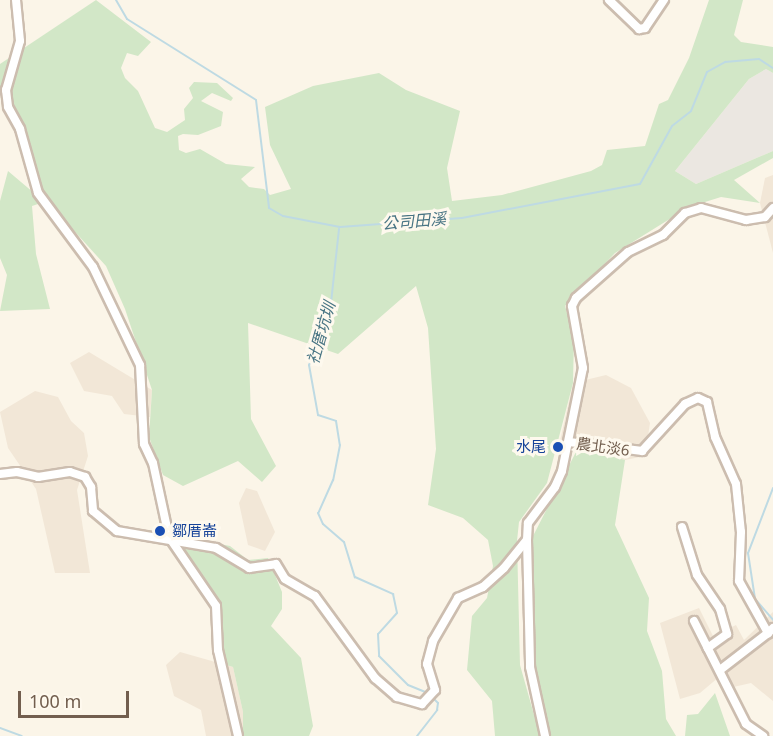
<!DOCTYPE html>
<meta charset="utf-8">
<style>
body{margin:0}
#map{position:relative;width:773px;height:736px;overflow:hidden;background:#fbf5e8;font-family:"Noto Sans","Noto Sans TC",sans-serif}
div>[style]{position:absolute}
.residential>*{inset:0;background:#f2e7d7}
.industrial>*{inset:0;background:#ebe7e1}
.green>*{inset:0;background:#d2e7c7}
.stream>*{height:2px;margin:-1px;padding:0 1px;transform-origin:1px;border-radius:1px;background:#bedae3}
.roads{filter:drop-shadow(2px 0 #ccbdaf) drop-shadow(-2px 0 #ccbdaf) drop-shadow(0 2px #ccbdaf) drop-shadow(0 -2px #ccbdaf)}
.minor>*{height:8px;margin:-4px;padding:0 4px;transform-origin:4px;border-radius:4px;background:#fff}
.dots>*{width:16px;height:16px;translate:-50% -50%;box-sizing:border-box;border:3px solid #fef9ee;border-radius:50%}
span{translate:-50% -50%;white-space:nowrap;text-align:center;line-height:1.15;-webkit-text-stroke:6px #fef9ee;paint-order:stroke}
.transit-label{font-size:15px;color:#164399}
.right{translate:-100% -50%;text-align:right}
.left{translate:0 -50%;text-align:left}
.street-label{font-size:15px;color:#725e4e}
.water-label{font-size:16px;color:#497584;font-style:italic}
.scale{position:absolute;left:18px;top:691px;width:111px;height:27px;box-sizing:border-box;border:3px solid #725e4e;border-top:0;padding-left:8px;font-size:18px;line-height:21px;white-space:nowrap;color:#725e4e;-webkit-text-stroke:4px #fef9ee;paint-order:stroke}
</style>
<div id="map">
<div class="residential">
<i style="clip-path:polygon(773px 175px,773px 253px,760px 203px,765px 178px)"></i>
<i style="clip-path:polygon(89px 352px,152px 390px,150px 417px,124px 414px,112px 396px,84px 391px,70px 363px)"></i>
<i style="clip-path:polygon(606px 375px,631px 388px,650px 423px,645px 456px,625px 460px,603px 457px,560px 441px,573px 383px)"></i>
<i style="clip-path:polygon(35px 391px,58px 397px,71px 421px,84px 433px,88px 456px,77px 490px,90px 573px,55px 573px,36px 489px,8px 448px,0 412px)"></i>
<i style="clip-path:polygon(246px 488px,257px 491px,275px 532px,265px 551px,248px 545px,239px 503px)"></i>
<i style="clip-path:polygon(699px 608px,713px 636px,736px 625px,744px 640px,773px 612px,773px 701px,751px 683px,729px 688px,719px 677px,700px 693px,680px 699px,660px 623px)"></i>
<i style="clip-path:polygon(180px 652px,233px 667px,243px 712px,243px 736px,206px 736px,201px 710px,174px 696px,166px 665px)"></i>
</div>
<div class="industrial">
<i style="clip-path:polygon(766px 69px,773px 73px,773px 151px,696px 184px,675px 171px,749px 79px)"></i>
</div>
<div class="green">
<i style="clip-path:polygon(96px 0,151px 42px,138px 56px,127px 53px,121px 68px,125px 78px,138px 91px,155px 128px,167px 132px,185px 120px,184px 109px,193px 98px,189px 88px,194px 82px,217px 83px,233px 98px,231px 101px,212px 93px,201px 101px,223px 112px,221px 126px,198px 135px,183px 134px,178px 136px,179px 150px,186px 153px,200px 149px,226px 164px,255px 167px,241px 179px,249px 187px,264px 189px,270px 195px,291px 189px,270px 145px,265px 107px,313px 86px,379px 73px,406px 90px,460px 111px,447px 168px,452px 201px,502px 195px,591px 171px,602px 165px,607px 150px,645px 146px,659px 104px,668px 100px,689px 58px,709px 0,743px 0,734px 35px,741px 42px,773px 47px,773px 73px,766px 69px,749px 79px,675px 171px,696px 184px,773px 151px,773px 158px,734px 180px,760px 203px,721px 197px,689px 207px,615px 253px,565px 306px,574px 338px,573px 383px,547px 483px,519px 522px,517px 541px,520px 665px,540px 736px,495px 736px,492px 701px,467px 670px,472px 616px,487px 598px,493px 566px,488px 540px,463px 518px,428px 505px,436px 449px,428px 328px,416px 286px,338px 354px,248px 323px,251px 419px,276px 466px,262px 482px,238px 461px,183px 486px,163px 475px,149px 437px,152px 390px,125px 309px,106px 266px,47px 201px,32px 206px,36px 254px,50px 309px,0 311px,7px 275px,0 258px,0 201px,8px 171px,34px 193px,11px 102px,0 87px,0 64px)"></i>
<i style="clip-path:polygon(578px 448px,625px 460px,615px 525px,649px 598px,647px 631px,662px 671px,666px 719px,676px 736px,550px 736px,533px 680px,532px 538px)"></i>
<i style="clip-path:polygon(194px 539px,230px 546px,248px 560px,268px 558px,282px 592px,282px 609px,271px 626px,301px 658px,313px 726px,309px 736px,243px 736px,243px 712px,233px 667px,223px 664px,214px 597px,180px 550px,179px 541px,191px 543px)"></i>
<i style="clip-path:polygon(715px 693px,730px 736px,685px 736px,687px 715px,698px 714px)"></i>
</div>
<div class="stream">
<i style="left:116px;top:0;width:22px;rotate:60deg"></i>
<i style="left:127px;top:19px;width:152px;rotate:32.1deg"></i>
<i style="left:256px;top:100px;width:109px;rotate:83.1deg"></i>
<i style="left:269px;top:208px;width:16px;rotate:30deg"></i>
<i style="left:283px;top:216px;width:58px;rotate:10.9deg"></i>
<i style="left:340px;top:227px;width:122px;rotate:-4.2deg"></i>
<i style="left:462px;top:218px;width:181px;rotate:-10.8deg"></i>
<i style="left:640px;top:184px;width:66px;rotate:-61.1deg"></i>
<i style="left:672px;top:126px;width:24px;rotate:-38deg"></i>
<i style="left:691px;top:111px;width:42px;rotate:-67.7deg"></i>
<i style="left:707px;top:72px;width:21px;rotate:-29deg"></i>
<i style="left:725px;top:62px;width:34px;rotate:-5deg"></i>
<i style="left:759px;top:59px;width:17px;rotate:33deg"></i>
<i style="left:339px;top:229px;width:74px;rotate:96.2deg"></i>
<i style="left:331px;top:303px;width:66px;rotate:109.5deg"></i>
<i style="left:309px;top:365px;width:51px;rotate:79.8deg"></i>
<i style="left:318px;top:415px;width:19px;rotate:18deg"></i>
<i style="left:336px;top:421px;width:24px;rotate:81deg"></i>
<i style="left:340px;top:445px;width:36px;rotate:101deg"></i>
<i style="left:333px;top:480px;width:36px;rotate:114deg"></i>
<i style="left:318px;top:513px;width:12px;rotate:66deg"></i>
<i style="left:323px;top:524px;width:28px;rotate:41deg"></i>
<i style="left:344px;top:542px;width:37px;rotate:73deg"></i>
<i style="left:355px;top:577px;width:42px;rotate:24.1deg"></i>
<i style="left:393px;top:594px;width:19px;rotate:78deg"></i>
<i style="left:397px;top:613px;width:28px;rotate:132deg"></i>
<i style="left:378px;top:634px;width:22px;rotate:87deg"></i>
<i style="left:379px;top:656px;width:41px;rotate:45deg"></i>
<i style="left:408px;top:685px;width:22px;rotate:22deg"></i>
<i style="left:773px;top:488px;width:70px;rotate:111deg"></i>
<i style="left:748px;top:553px;width:47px;rotate:81.3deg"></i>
<i style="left:755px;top:599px;width:28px;rotate:49deg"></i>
<i style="left:0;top:728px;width:23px;rotate:20deg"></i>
<i style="left:417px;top:736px;width:33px;rotate:-52deg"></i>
<i style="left:437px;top:710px;width:7px;rotate:-82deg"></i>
<i style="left:438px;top:703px;width:8px;rotate:-135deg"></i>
</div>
<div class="roads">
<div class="minor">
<i style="left:16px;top:0;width:41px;rotate:84.4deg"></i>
<i style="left:20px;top:41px;width:51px;rotate:105.9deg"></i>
<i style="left:6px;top:90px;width:17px;rotate:83deg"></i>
<i style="left:8px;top:107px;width:25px;rotate:61deg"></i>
<i style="left:20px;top:129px;width:66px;rotate:74.3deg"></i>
<i style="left:38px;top:193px;width:92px;rotate:53.4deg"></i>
<i style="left:93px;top:267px;width:109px;rotate:64.4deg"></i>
<i style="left:140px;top:365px;width:79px;rotate:87.1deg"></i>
<i style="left:144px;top:444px;width:21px;rotate:65deg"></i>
<i style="left:153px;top:463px;width:76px;rotate:77.8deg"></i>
<i style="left:169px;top:537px;width:83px;rotate:55.7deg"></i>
<i style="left:216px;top:606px;width:44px;rotate:87.4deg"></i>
<i style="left:218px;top:650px;width:88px;rotate:76.9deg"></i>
<i style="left:609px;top:0;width:42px;rotate:44deg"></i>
<i style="left:639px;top:29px;width:6px;rotate:-9deg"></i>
<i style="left:645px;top:28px;width:34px;rotate:-56deg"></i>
<i style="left:569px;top:442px;width:74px;rotate:7deg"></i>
<i style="left:642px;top:451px;width:64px;rotate:-47.5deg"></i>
<i style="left:685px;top:404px;width:14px;rotate:-25deg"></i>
<i style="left:698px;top:398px;width:10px;rotate:24deg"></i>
<i style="left:707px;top:402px;width:36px;rotate:77deg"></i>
<i style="left:715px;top:437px;width:51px;rotate:65.9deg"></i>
<i style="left:736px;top:484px;width:48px;rotate:84.1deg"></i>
<i style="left:741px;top:532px;width:49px;rotate:92.3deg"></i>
<i style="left:739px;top:581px;width:60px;rotate:60.9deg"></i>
<i style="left:768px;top:633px;width:7px;rotate:-45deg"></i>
<i style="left:0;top:474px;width:17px;rotate:-7deg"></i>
<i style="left:17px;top:472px;width:22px;rotate:13deg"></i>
<i style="left:38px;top:477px;width:32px;rotate:-9deg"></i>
<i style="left:70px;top:472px;width:16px;rotate:18deg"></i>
<i style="left:85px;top:477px;width:12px;rotate:59deg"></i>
<i style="left:91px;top:487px;width:24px;rotate:85deg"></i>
<i style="left:93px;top:511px;width:31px;rotate:40deg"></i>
<i style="left:117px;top:531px;width:100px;rotate:9.7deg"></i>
<i style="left:216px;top:548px;width:39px;rotate:31deg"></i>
<i style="left:249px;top:568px;width:27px;rotate:-8deg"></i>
<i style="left:276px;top:564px;width:17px;rotate:59deg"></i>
<i style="left:285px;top:579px;width:34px;rotate:30deg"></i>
<i style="left:315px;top:596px;width:102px;rotate:53.8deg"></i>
<i style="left:375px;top:678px;width:29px;rotate:41deg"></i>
<i style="left:397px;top:697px;width:26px;rotate:16deg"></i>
<i style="left:422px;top:704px;width:19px;rotate:-47deg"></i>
<i style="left:435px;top:690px;width:27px;rotate:-107deg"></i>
<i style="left:427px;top:664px;width:24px;rotate:-75deg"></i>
<i style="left:433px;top:641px;width:50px;rotate:-59.8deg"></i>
<i style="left:458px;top:598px;width:27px;rotate:-24deg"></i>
<i style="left:483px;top:587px;width:28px;rotate:-42deg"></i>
<i style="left:504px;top:568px;width:36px;rotate:-51deg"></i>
<i style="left:527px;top:540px;width:17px;rotate:-87deg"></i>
<i style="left:528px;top:523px;width:45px;rotate:-53.1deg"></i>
<i style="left:555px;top:487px;width:17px;rotate:-66deg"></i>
<i style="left:562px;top:471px;width:105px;rotate:-78.5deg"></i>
<i style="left:583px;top:368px;width:63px;rotate:-100.1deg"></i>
<i style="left:572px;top:306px;width:9px;rotate:-63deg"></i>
<i style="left:576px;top:298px;width:69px;rotate:-41.5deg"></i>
<i style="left:628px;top:252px;width:39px;rotate:-26deg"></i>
<i style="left:663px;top:235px;width:31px;rotate:-45deg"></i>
<i style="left:685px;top:213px;width:17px;rotate:-17deg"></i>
<i style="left:701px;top:208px;width:47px;rotate:14.9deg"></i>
<i style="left:746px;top:220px;width:19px;rotate:-9deg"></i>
<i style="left:765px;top:217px;width:12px;rotate:-48deg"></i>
<i style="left:682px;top:527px;width:50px;rotate:72.6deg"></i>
<i style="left:697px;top:575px;width:41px;rotate:55.9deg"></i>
<i style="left:720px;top:609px;width:26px;rotate:74deg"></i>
<i style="left:727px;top:634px;width:24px;rotate:144deg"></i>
<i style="left:527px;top:540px;width:127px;rotate:88.6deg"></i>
<i style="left:530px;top:667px;width:71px;rotate:77.7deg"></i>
<i style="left:694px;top:621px;width:115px;rotate:63.2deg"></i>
<i style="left:746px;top:724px;width:21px;rotate:35deg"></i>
<i style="left:720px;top:670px;width:61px;rotate:-37.6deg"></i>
</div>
</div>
<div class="dots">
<i style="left:558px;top:447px;background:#1a4fb4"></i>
<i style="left:160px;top:531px;background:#1a4fb4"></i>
</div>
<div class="transit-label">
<span class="right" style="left:546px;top:447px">水尾</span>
<span class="left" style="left:172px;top:531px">鄒厝崙</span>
</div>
<div class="street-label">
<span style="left:603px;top:447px;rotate:8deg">農北淡6</span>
</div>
<div class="water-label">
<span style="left:414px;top:221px;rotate:-5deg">公司田溪</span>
<span style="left:321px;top:333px;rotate:-74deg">社厝坑圳</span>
</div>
<div class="scale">100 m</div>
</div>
